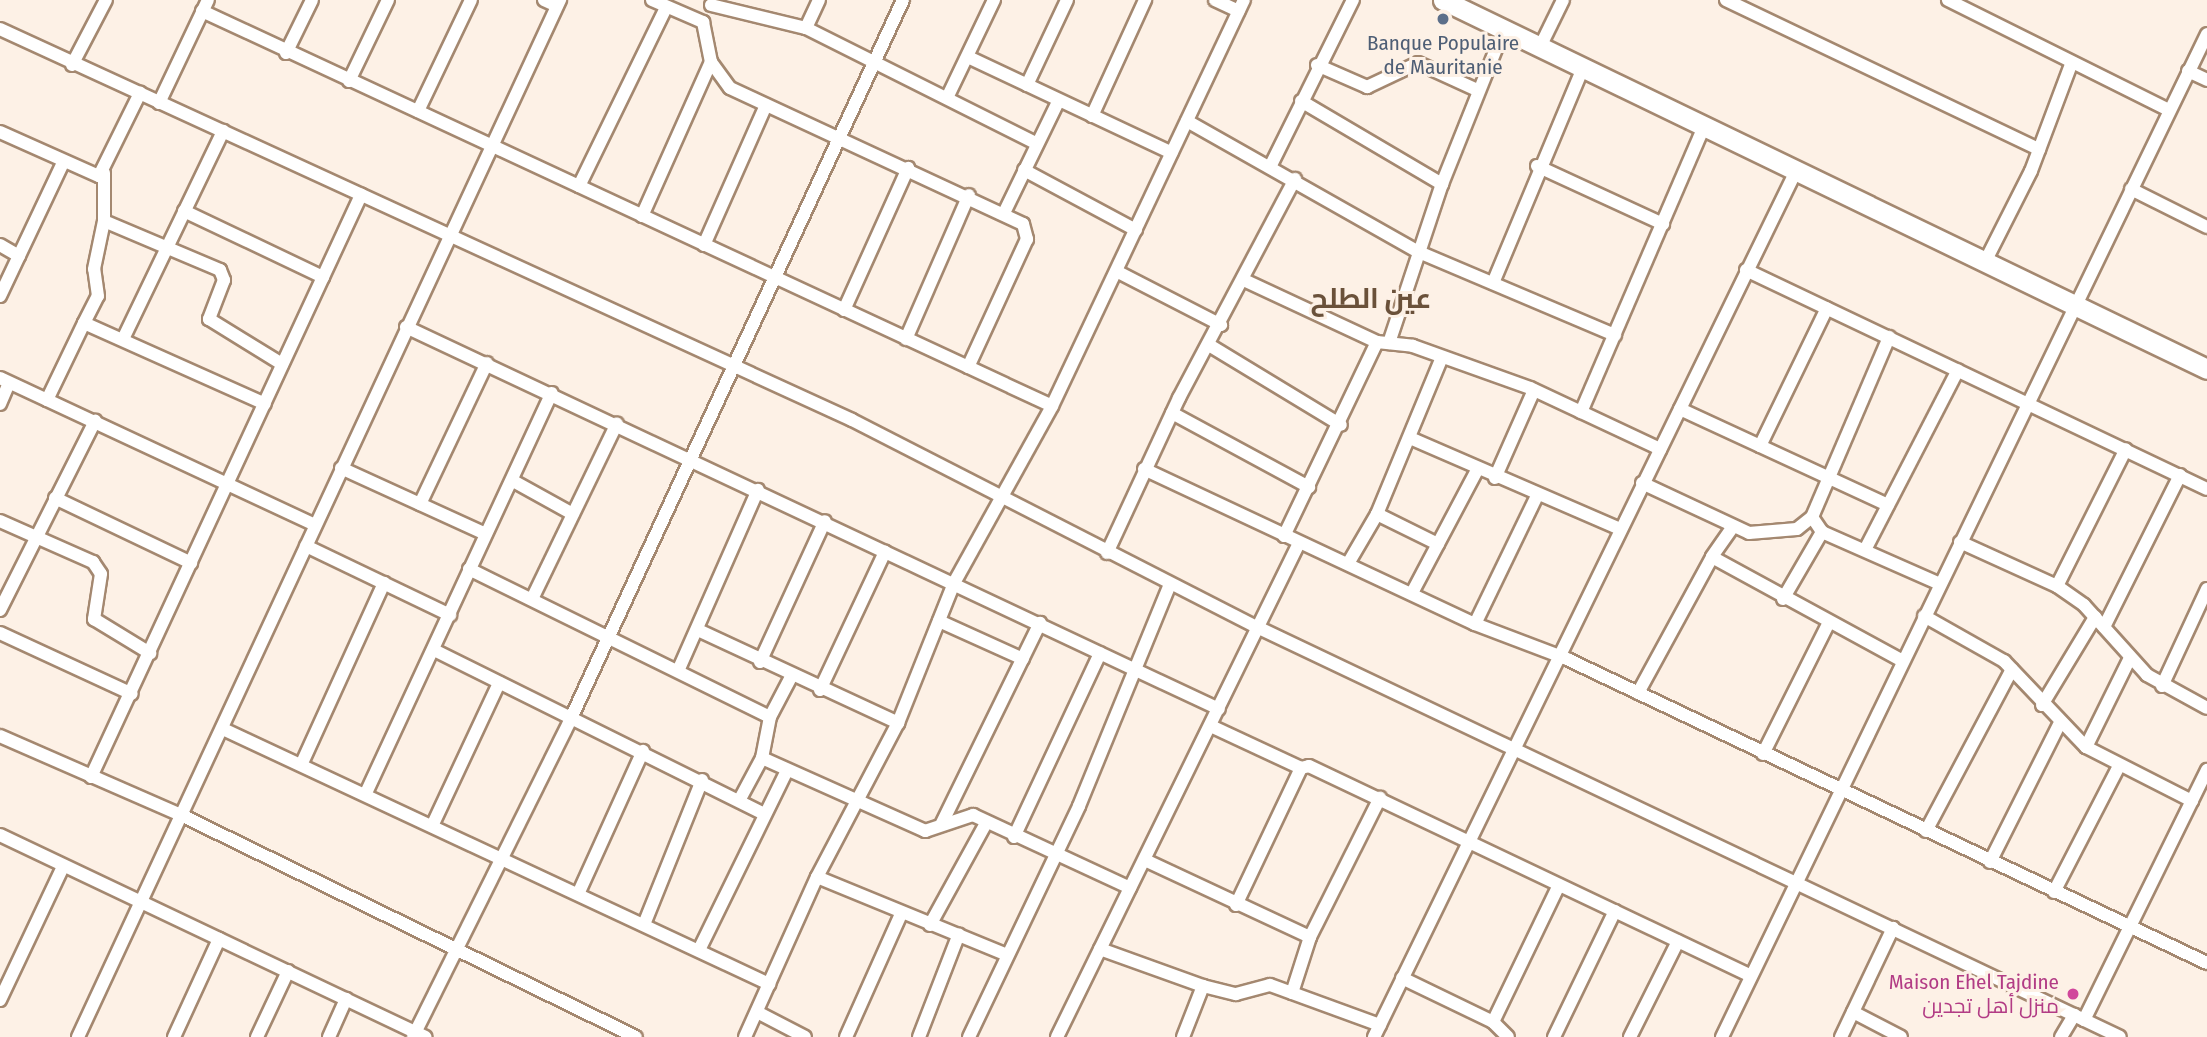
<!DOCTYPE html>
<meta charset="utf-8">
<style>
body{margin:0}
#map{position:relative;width:2207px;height:1037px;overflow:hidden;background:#fdf1e6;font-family:"Fira Sans Condensed",Cairo,sans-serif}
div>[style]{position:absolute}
.roads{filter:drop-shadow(2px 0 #a48870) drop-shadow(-2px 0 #a48870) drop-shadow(0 2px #a48870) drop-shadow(0 -2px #a48870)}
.street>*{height:12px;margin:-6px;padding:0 6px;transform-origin:6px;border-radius:6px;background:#fff}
.primary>*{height:19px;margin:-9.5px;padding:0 9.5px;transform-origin:9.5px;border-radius:9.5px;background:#fff}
.dots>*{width:19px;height:19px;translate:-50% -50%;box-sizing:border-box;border:4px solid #fdf1e6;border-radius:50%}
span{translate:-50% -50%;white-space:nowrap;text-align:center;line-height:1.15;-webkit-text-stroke:6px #fdf1e6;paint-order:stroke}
.service-label{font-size:21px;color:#4e5e75}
.hotel-label{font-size:21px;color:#b23c85}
.right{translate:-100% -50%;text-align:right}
.district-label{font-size:28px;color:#6a513a;font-weight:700}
</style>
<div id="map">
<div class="roads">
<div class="street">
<i style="left:544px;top:0;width:14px;rotate:25deg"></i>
<i style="left:652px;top:0;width:56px;rotate:23.3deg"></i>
<i style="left:703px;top:22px;width:41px;rotate:78.7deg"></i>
<i style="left:711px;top:62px;width:32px;rotate:54deg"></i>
<i style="left:730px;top:88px;width:323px;rotate:24.9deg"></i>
<i style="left:1023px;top:224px;width:16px;rotate:75deg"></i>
<i style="left:1027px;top:239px;width:141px;rotate:114.7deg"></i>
<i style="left:819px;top:0;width:31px;rotate:115deg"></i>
<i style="left:806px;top:28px;width:257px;rotate:26.6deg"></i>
<i style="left:1215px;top:0;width:26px;rotate:25deg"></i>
<i style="left:1726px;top:0;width:347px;rotate:25.5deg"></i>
<i style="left:1948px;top:0;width:247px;rotate:26.5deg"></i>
<i style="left:711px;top:5px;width:98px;rotate:13.6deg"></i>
<i style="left:202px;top:11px;width:937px;rotate:24.92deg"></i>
<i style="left:0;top:29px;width:937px;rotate:24.65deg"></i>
<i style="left:852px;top:420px;width:455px;rotate:27.1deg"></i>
<i style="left:1257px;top:627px;width:955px;rotate:25.41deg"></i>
<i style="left:1540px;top:47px;width:52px;rotate:-63.9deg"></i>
<i style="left:286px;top:53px;width:59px;rotate:-63.9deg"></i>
<i style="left:968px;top:57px;width:225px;rotate:25.2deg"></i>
<i style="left:72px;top:65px;width:73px;rotate:-62.4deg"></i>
<i style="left:1317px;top:65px;width:55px;rotate:23.7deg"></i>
<i style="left:1367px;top:87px;width:56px;rotate:-25.2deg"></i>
<i style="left:1418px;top:63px;width:65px;rotate:24.6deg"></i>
<i style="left:2188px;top:71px;width:21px;rotate:25deg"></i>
<i style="left:349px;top:81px;width:90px;rotate:-64.3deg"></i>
<i style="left:1027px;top:85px;width:94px;rotate:-64.8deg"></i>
<i style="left:947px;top:98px;width:109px;rotate:-64.4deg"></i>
<i style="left:1301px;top:101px;width:164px;rotate:30.5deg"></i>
<i style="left:159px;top:103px;width:114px;rotate:-64.6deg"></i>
<i style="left:418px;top:111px;width:123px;rotate:-64.5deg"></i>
<i style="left:1092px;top:116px;width:128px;rotate:-65.4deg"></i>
<i style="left:1187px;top:121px;width:266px;rotate:29.5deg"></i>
<i style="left:1419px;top:252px;width:213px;rotate:23deg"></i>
<i style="left:0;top:132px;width:108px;rotate:24deg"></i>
<i style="left:99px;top:176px;width:93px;rotate:-63.7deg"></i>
<i style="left:1271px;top:165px;width:184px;rotate:-63.6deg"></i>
<i style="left:1537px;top:166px;width:139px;rotate:24.7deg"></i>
<i style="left:1024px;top:170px;width:127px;rotate:28.2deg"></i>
<i style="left:579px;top:186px;width:198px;rotate:-64deg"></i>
<i style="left:2131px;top:189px;width:85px;rotate:26.6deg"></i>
<i style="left:184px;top:211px;width:154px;rotate:25.4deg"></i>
<i style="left:1005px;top:211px;width:123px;rotate:-64.1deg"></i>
<i style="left:642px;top:216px;width:169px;rotate:-65.9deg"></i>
<i style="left:104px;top:221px;width:126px;rotate:22.9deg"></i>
<i style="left:220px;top:270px;width:11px;rotate:68deg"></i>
<i style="left:224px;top:280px;width:42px;rotate:111deg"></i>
<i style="left:209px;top:319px;width:86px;rotate:31.7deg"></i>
<i style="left:0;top:245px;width:22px;rotate:30deg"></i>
<i style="left:704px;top:245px;width:153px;rotate:-66.1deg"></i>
<i style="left:1985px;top:262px;width:102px;rotate:-63.2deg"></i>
<i style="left:2031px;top:171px;width:116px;rotate:-69.4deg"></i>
<i style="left:1746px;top:270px;width:510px;rotate:25.41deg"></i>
<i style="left:1118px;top:272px;width:116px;rotate:27.2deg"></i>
<i style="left:1246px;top:281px;width:145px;rotate:25deg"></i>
<i style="left:1377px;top:342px;width:36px;rotate:6deg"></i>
<i style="left:1413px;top:346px;width:124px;rotate:19.7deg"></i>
<i style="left:1530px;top:388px;width:144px;rotate:25.1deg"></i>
<i style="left:1493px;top:283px;width:233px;rotate:-67.3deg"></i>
<i style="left:0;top:296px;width:147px;rotate:-64.7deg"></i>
<i style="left:844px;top:310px;width:156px;rotate:-65.7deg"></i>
<i style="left:84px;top:323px;width:30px;rotate:-63deg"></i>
<i style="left:98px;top:296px;width:27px;rotate:-98deg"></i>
<i style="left:94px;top:269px;width:49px;rotate:-78.2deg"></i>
<i style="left:104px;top:221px;width:48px;rotate:-90deg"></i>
<i style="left:406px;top:327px;width:898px;rotate:25.17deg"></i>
<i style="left:124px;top:337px;width:229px;rotate:-64.3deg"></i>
<i style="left:906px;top:339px;width:157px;rotate:-66.4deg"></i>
<i style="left:1389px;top:343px;width:168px;rotate:-71.6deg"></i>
<i style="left:1442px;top:184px;width:167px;rotate:-68.2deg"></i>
<i style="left:1209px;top:345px;width:154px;rotate:31.2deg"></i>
<i style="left:0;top:378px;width:348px;rotate:25deg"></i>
<i style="left:47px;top:400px;width:85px;rotate:-64.3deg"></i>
<i style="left:84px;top:323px;width:198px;rotate:24.1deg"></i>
<i style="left:0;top:404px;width:23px;rotate:-67deg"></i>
<i style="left:1680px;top:409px;width:229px;rotate:24.8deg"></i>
<i style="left:1581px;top:412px;width:311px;rotate:-66.7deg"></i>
<i style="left:1172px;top:413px;width:156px;rotate:28.4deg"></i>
<i style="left:1410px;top:438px;width:229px;rotate:23.4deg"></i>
<i style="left:1760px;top:446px;width:153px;rotate:-64.1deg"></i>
<i style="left:341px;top:468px;width:159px;rotate:24.5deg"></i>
<i style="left:1144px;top:469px;width:365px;rotate:25.1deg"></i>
<i style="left:1475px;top:624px;width:98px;rotate:20.8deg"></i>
<i style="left:1567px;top:659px;width:709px;rotate:25.41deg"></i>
<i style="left:1495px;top:478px;width:96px;rotate:-66.1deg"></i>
<i style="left:515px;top:482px;width:66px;rotate:28.9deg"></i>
<i style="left:1642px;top:483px;width:118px;rotate:25deg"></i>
<i style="left:1749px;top:533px;width:48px;rotate:-4.8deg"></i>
<i style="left:1797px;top:529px;width:19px;rotate:-39deg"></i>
<i style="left:1812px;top:517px;width:18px;rotate:56deg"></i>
<i style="left:1822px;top:532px;width:129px;rotate:23.8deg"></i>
<i style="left:55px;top:498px;width:151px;rotate:25.5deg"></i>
<i style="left:420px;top:504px;width:156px;rotate:-64.6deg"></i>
<i style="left:1377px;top:514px;width:68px;rotate:26.2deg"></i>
<i style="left:1812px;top:517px;width:196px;rotate:-66.8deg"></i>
<i style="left:0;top:521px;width:102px;rotate:23.8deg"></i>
<i style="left:93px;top:562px;width:14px;rotate:56deg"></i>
<i style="left:101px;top:574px;width:46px;rotate:98.8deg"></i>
<i style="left:94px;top:619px;width:66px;rotate:31.3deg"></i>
<i style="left:1732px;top:528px;width:35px;rotate:125deg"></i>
<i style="left:1712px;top:557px;width:217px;rotate:28.6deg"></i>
<i style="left:1284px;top:536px;width:215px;rotate:-64.4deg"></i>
<i style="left:1960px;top:542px;width:107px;rotate:24.4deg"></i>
<i style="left:2057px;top:586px;width:33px;rotate:35deg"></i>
<i style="left:2084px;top:605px;width:94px;rotate:48deg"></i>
<i style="left:2147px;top:675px;width:68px;rotate:28.8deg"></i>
<i style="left:306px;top:546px;width:160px;rotate:25.6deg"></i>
<i style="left:1866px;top:548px;width:200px;rotate:-62.7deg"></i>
<i style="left:1107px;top:553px;width:171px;rotate:-65.1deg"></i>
<i style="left:1179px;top:398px;width:248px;rotate:-62.1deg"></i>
<i style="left:1349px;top:562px;width:56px;rotate:-59.7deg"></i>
<i style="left:1377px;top:514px;width:170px;rotate:-67.5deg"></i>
<i style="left:469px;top:569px;width:335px;rotate:26.2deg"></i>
<i style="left:2057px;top:586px;width:153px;rotate:-63.3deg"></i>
<i style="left:1412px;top:593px;width:139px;rotate:-62.1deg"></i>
<i style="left:532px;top:599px;width:195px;rotate:-64.2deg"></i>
<i style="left:1783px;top:599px;width:78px;rotate:-59.8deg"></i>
<i style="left:0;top:610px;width:212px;rotate:-63.3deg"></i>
<i style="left:1924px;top:616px;width:92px;rotate:29.4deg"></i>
<i style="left:2004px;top:661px;width:119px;rotate:46.4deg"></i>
<i style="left:2086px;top:747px;width:119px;rotate:27deg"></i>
<i style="left:939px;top:621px;width:92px;rotate:24.3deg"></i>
<i style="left:1475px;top:624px;width:142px;rotate:-64.2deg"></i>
<i style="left:2104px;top:627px;width:170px;rotate:-63.4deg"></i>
<i style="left:698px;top:630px;width:221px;rotate:24.9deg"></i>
<i style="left:0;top:633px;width:145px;rotate:24.8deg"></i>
<i style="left:434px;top:650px;width:369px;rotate:26.4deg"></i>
<i style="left:760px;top:662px;width:155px;rotate:-65.3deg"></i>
<i style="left:678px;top:671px;width:198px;rotate:-66.2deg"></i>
<i style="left:2162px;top:686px;width:107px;rotate:-65.1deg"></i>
<i style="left:820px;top:690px;width:153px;rotate:-64.8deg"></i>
<i style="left:1638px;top:693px;width:155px;rotate:-61.4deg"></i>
<i style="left:2042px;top:705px;width:103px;rotate:-58.9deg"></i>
<i style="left:1213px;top:727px;width:97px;rotate:25deg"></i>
<i style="left:223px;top:729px;width:603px;rotate:25.03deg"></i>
<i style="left:0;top:736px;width:197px;rotate:23.6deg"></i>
<i style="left:181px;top:815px;width:506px;rotate:26.01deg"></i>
<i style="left:2086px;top:747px;width:99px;rotate:-63.7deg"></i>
<i style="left:1763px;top:754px;width:145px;rotate:-63.4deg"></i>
<i style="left:762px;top:758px;width:42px;rotate:-79deg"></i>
<i style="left:770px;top:717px;width:45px;rotate:-62.3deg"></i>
<i style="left:302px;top:763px;width:198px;rotate:-65.5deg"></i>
<i style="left:91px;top:777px;width:642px;rotate:-65.11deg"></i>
<i style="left:366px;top:793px;width:441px;rotate:-65.1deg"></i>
<i style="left:740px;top:799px;width:47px;rotate:-61.8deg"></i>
<i style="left:762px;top:758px;width:179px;rotate:24.1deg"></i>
<i style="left:925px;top:831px;width:51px;rotate:-18.4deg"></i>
<i style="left:973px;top:815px;width:173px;rotate:24.9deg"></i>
<i style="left:942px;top:823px;width:223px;rotate:-63.9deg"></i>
<i style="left:433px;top:824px;width:156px;rotate:-64.9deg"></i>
<i style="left:1926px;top:831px;width:183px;rotate:-62deg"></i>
<i style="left:0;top:835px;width:471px;rotate:25.4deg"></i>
<i style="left:1014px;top:837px;width:203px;rotate:-64.9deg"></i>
<i style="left:1147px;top:861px;width:180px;rotate:25deg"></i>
<i style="left:1990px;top:862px;width:153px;rotate:-63.3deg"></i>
<i style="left:817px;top:877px;width:205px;rotate:22.3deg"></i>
<i style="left:579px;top:892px;width:155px;rotate:-65.6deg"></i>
<i style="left:2054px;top:892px;width:142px;rotate:-62.7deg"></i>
<i style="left:1236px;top:905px;width:152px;rotate:-64.6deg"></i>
<i style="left:1301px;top:768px;width:8px;rotate:-14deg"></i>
<i style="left:1309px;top:766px;width:489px;rotate:25.4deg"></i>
<i style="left:645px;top:922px;width:153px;rotate:-68.1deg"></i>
<i style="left:930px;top:925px;width:116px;rotate:-61.2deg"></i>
<i style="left:1100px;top:949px;width:109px;rotate:19.8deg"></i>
<i style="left:699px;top:950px;width:200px;rotate:-63.9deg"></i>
<i style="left:1402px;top:978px;width:101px;rotate:25.8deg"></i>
<i style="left:1493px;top:1022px;width:21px;rotate:45deg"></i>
<i style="left:1292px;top:993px;width:59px;rotate:-72.2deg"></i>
<i style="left:1310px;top:937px;width:156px;rotate:-63.3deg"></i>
<i style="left:0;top:1000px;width:145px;rotate:-64.7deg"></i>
<i style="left:757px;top:1012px;width:54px;rotate:27.5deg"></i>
<i style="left:1853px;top:1012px;width:54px;rotate:27.5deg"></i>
<i style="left:2084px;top:1020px;width:279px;rotate:-63.8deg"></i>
<i style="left:1493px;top:1022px;width:152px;rotate:-64.3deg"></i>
<i style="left:78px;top:1037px;width:1144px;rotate:-65.07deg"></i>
<i style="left:174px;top:1037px;width:108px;rotate:-65.3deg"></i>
<i style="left:257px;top:1037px;width:73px;rotate:-64.8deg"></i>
<i style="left:329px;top:1037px;width:42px;rotate:-65.9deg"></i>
<i style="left:413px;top:1037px;width:358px;rotate:-63.6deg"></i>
<i style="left:572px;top:716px;width:789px;rotate:-65.19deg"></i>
<i style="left:745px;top:1037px;width:175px;rotate:-65.8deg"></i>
<i style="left:817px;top:877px;width:174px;rotate:-62.3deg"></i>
<i style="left:898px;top:723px;width:151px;rotate:-68.2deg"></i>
<i style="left:954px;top:583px;width:202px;rotate:-61deg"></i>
<i style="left:1052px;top:406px;width:449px;rotate:-64.7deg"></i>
<i style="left:846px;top:1037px;width:135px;rotate:-65.9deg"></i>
<i style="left:919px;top:1037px;width:110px;rotate:-68.8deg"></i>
<i style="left:969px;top:1037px;width:256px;rotate:-64.5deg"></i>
<i style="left:1079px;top:806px;width:240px;rotate:-67.7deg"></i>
<i style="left:1057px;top:1037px;width:550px;rotate:-63.9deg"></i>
<i style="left:1183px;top:1037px;width:55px;rotate:-68.6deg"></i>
<i style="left:1203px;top:986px;width:34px;rotate:14deg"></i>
<i style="left:1236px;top:994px;width:35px;rotate:-15deg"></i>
<i style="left:1270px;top:985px;width:117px;rotate:20deg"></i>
<i style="left:1374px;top:1037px;width:963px;rotate:-64.02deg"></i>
<i style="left:1554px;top:1037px;width:140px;rotate:-64.2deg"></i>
<i style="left:1630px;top:1037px;width:107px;rotate:-63.4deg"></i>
<i style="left:1722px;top:1037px;width:1114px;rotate:-64.19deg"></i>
<i style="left:1841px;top:1037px;width:121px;rotate:-64.5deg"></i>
<i style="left:2061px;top:1037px;width:26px;rotate:-59deg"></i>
</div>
<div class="primary">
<i style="left:1443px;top:0;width:848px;rotate:25.78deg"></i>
</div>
</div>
<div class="dots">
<i style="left:1443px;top:19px;background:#5c6f8a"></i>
<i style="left:2073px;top:994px;background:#d1479c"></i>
</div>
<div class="service-label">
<span style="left:1443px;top:55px">Banque Populaire<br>de Mauritanie</span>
</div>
<div class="hotel-label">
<span class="right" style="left:2059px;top:994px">Maison Ehel Tajdine<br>منزل أهل تجدين</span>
</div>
<div class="district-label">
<span style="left:1371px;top:299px">عين الطلح</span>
</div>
</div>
